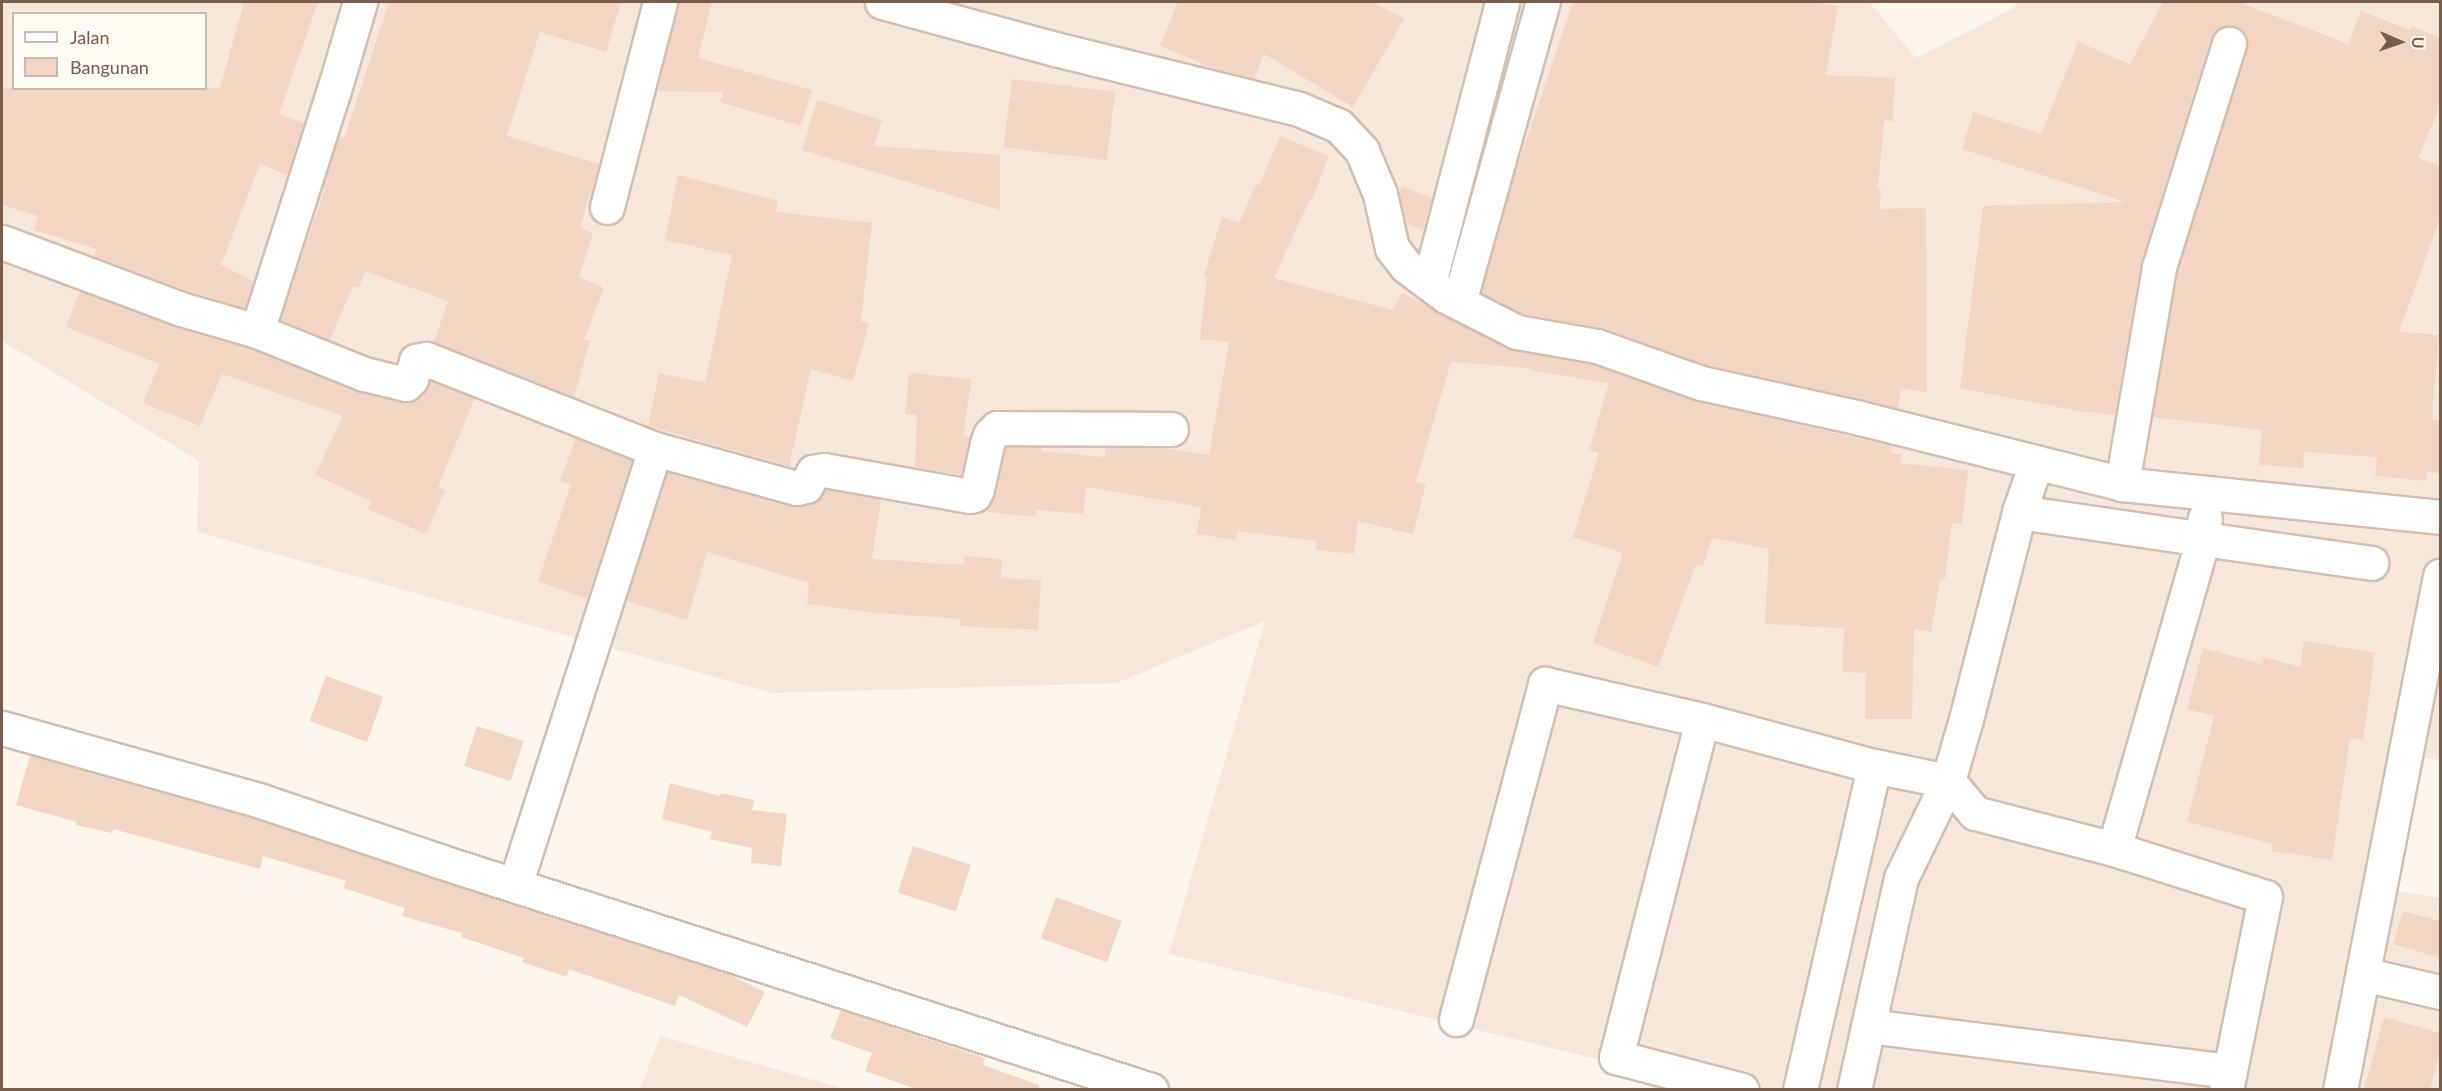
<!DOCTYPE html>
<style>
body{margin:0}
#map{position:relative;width:2442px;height:1091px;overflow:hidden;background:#fdf6ec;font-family:Lato,sans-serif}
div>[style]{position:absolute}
.residential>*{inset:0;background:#f5e8da}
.building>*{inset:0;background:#f3d5c3;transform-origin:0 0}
.roads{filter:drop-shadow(2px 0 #d1beb0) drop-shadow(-2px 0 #d1beb0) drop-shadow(0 2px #d1beb0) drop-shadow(0 -2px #d1beb0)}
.minor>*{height:33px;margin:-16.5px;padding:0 16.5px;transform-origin:16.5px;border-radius:16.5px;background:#fff}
span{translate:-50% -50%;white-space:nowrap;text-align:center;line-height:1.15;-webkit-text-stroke:5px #fffaf3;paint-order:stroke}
.frame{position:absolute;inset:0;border:3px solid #7a5c4d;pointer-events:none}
.legend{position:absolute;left:12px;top:12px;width:195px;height:78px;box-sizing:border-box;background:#fffaf3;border:2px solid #cabbb1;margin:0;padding:8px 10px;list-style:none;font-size:18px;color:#7a5c4d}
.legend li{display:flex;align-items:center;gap:12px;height:30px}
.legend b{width:30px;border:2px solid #cabbb1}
.north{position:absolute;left:2370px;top:12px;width:60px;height:60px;-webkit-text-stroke:4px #fffaf3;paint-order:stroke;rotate:92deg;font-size:16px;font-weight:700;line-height:24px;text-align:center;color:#7a5c4d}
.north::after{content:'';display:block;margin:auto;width:21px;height:27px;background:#7a5c4d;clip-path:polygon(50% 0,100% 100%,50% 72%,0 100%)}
</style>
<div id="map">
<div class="residential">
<i style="clip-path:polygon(evenodd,2px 2px,1869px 2px,1916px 58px,2014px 8px,2017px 2px,2440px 2px,2440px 760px,2419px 757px,2397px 891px,2440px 898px,2440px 1089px,1718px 1089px,1169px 954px,1265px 621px,1117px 683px,772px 693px,197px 532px,199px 461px,2px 341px,2px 2px,14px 14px,206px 14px,206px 88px,14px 88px,14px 14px)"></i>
<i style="clip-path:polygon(660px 1036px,845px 1089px,640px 1089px)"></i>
</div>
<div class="building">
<i style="clip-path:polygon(244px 2px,318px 2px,279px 114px,304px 123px,287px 175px,260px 164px,221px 265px,253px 281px,245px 308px,187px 291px,94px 256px,97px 249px,34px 230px,38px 216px,2px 205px,2px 88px,220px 88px)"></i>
<i style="clip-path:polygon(389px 2px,621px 2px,606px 52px,540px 32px,507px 136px,599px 164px,580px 228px,593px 233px,579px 277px,604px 288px,584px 340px,590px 341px,574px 397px,434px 342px,448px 301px,365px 271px,359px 288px,353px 286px,330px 340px,280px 320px,325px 189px,322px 188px,339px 137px,344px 139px)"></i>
<i style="clip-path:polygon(678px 2px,712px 2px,698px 58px,812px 90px,801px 126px,720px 102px,723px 92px,658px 91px)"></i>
<i style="clip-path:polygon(1178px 2px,1374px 2px,1404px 19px,1353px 107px,1264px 54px,1254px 79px,1215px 69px,1160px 46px)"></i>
<i style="clip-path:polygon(1573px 2px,1812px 2px,1838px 6px,1826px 75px,1895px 78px,1893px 121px,1884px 121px,1878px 189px,1881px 189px,1880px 209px,1926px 208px,1927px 392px,1901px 389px,1898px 408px,1706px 365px,1603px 328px,1523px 314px,1481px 293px,1511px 185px)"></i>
<i style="clip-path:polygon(2163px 2px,2239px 2px,2348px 44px,2361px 11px,2410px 30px,2412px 26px,2440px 38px,2440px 106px,2418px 158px,2440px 166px,2440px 219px,2399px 332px,2439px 335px,2432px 420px,2440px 421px,2440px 473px,2427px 472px,2426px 481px,2375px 476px,2377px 457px,2304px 452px,2303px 468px,2259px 465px,2262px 430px,2152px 417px,2177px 271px,2247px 50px,2247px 40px,2243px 32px,2234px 26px,2226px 26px,2217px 30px,2211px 38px,2141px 262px,2115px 415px,2078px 411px,1960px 388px,1983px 206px,2125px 202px,1962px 149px,1973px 112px,2041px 134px,2078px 42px,2130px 64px)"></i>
<i style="left:1012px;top:79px;width:104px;height:69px;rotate:7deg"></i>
<i style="clip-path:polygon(817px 100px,882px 120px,874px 146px,1000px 155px,1000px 210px,802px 150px)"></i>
<i style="clip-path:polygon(1280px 136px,1329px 156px,1312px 200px,1310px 199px,1274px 278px,1393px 310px,1402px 293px,1513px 350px,1592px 364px,1697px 401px,1892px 446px,1891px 453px,1902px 454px,1900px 463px,1968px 470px,1962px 524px,1952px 523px,1945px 579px,1940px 579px,1931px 632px,1914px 629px,1912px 719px,1865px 719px,1866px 673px,1842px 672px,1844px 628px,1765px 624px,1769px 549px,1712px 538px,1703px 566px,1696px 564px,1658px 667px,1593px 643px,1623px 553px,1573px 537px,1599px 453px,1589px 450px,1609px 383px,1531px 370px,1531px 368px,1451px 362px,1416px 482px,1426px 484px,1413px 534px,1358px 521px,1354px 554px,1316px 550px,1317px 541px,1237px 531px,1236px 540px,1197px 534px,1201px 507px,1086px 487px,1083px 514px,1036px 510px,1036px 517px,987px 512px,995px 493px,1006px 447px,1042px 447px,1042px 451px,1104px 457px,1106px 447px,1165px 448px,1209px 455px,1229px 342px,1200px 339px,1207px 276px,1204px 275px,1222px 217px,1239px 223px,1256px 184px,1259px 186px)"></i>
<i style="clip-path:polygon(678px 175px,778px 201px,776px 212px,872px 223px,861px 321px,869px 324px,853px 381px,811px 369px,789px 466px,648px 426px,659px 373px,705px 383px,732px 255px,665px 240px)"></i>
<i style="clip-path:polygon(1402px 186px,1432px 198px,1423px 230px,1406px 223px,1399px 193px)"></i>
<i style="clip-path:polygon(80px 291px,174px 327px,251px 349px,360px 392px,411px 402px,424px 392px,430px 381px,475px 398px,438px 487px,445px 490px,426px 534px,368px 509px,371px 501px,315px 475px,343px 416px,222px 374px,200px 426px,143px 403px,159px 364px,66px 327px)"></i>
<i style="clip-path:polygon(909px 373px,971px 379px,964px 436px,970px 437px,961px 475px,915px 467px,917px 415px,905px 414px)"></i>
<i style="clip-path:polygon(576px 438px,632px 460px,587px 599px,538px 581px,571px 485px,560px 481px)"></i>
<i style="clip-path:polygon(667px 472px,793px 506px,817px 501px,825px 489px,881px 499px,872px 559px,964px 565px,964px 556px,1002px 559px,1001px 578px,1041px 580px,1038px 630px,959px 626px,960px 619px,877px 613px,807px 604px,809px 583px,707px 552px,687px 620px,626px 601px)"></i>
<i style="clip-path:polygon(2304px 641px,2375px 653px,2363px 740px,2350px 738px,2332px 860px,2272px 851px,2273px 844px,2187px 822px,2214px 716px,2187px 709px,2203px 648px,2262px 664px,2264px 657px,2300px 667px)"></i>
<i style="left:326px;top:676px;width:61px;height:48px;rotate:20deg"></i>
<i style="left:477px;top:726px;width:49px;height:42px;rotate:18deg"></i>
<i style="clip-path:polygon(30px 755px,255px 819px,724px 972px,765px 992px,747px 1027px,679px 995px,675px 1006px,569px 969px,567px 977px,522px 962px,524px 958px,461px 937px,462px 933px,402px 916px,405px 908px,343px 888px,346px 881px,263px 856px,260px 869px,113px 829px,112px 833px,76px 825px,77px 822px,16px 805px)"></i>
<i style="clip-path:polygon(670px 783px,720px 796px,721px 793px,754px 800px,752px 810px,787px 814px,781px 866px,751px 863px,752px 848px,710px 839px,712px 832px,662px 819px)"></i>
<i style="left:913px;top:846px;width:61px;height:49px;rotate:18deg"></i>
<i style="left:1056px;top:897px;width:70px;height:44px;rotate:20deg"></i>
<i style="clip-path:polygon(2403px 911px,2440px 921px,2440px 958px,2393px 944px)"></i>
<i style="clip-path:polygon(841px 1010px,985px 1058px,983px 1065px,1039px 1085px,1039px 1089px,916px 1089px,865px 1071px,872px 1053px,830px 1038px)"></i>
<i style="clip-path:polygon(2384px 1017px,2440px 1033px,2440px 1051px,2430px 1089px,2364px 1089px)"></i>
</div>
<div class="roads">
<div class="minor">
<i style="left:882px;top:2px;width:179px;rotate:15.2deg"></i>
<i style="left:1055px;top:49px;width:251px;rotate:13.8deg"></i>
<i style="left:1299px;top:109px;width:43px;rotate:23deg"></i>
<i style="left:1339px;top:126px;width:34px;rotate:47deg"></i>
<i style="left:1362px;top:151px;width:47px;rotate:67.3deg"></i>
<i style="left:1380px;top:194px;width:55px;rotate:77.5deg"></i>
<i style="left:1392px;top:248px;width:23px;rotate:52deg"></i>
<i style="left:1406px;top:266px;width:50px;rotate:36.9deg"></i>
<i style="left:1446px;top:296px;width:80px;rotate:26.9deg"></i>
<i style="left:1517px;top:332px;width:81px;rotate:9.9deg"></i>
<i style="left:1597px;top:346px;width:110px;rotate:19.6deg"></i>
<i style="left:1701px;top:383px;width:159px;rotate:12.4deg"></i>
<i style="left:1856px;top:417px;width:274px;rotate:14.1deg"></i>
<i style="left:2122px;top:484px;width:320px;rotate:5.9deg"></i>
<i style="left:607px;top:207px;width:212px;rotate:-75.5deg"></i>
<i style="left:2px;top:242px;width:191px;rotate:20.5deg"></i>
<i style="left:181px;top:309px;width:79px;rotate:16.1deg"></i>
<i style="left:257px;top:331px;width:115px;rotate:21.9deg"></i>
<i style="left:364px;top:374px;width:43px;rotate:13.4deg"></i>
<i style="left:406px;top:384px;width:7px;rotate:-45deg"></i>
<i style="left:411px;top:379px;width:19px;rotate:-74deg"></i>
<i style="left:416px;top:361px;width:10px;rotate:-11deg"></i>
<i style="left:426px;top:359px;width:246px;rotate:21.5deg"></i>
<i style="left:655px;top:449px;width:147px;rotate:15.4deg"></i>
<i style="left:797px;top:488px;width:9px;rotate:-13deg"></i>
<i style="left:806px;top:486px;width:16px;rotate:-63deg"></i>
<i style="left:813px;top:472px;width:11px;rotate:-10deg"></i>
<i style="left:824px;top:470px;width:148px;rotate:10.1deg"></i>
<i style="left:970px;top:496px;width:4px;rotate:-14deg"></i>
<i style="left:974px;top:495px;width:7px;rotate:-63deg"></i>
<i style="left:977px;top:489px;width:46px;rotate:-77.5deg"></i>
<i style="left:987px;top:444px;width:9px;rotate:-72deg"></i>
<i style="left:990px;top:435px;width:10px;rotate:-45deg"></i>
<i style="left:997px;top:428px;width:174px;rotate:0.3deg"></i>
<i style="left:1429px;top:283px;width:290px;rotate:-75.4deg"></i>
<i style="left:1459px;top:302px;width:312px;rotate:-74.4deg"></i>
<i style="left:257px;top:331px;width:253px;rotate:-72.3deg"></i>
<i style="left:334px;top:90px;width:92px;rotate:-73.5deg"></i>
<i style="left:2122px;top:484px;width:220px;rotate:-80.3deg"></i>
<i style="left:2159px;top:267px;width:234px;rotate:-72.6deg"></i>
<i style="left:2019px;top:512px;width:186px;rotate:8.3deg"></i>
<i style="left:2203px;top:539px;width:21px;rotate:-85deg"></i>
<i style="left:1702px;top:720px;width:178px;rotate:15deg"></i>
<i style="left:1874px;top:766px;width:76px;rotate:11.5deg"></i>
<i style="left:1948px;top:781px;width:42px;rotate:49.8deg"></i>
<i style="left:1975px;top:813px;width:144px;rotate:14.5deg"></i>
<i style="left:2114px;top:849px;width:323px;rotate:-74deg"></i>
<i style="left:2203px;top:539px;width:170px;rotate:8.1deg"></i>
<i style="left:2px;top:728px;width:269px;rotate:15.7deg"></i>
<i style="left:261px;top:801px;width:188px;rotate:18.6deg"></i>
<i style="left:439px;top:861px;width:748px;rotate:17.83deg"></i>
<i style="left:2114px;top:849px;width:158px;rotate:17.6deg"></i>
<i style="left:2265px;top:897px;width:197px;rotate:101.4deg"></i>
<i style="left:515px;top:885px;width:458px;rotate:-72.2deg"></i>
<i style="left:2363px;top:974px;width:79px;rotate:13.2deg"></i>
<i style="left:1456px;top:1019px;width:347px;rotate:-75.1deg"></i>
<i style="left:1545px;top:684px;width:161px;rotate:12.9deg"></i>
<i style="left:1702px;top:720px;width:348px;rotate:104.3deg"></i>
<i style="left:1616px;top:1057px;width:130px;rotate:14.7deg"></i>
<i style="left:1868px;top:1026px;width:364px;rotate:7.1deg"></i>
<i style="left:1800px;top:1090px;width:332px;rotate:-77.1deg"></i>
<i style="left:1854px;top:1090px;width:217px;rotate:-77.5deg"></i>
<i style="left:1901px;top:878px;width:108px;rotate:-64.1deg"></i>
<i style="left:1948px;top:781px;width:65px;rotate:-73.8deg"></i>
<i style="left:1966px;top:719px;width:214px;rotate:-75.6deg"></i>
<i style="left:2019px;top:512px;width:52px;rotate:-70.9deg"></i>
<i style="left:2340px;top:1090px;width:524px;rotate:-78.99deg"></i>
</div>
</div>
<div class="frame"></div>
<ul class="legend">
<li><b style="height:8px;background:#fff"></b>Jalan</li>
<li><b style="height:16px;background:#f3d5c3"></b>Bangunan</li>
</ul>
<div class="north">U</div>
</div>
